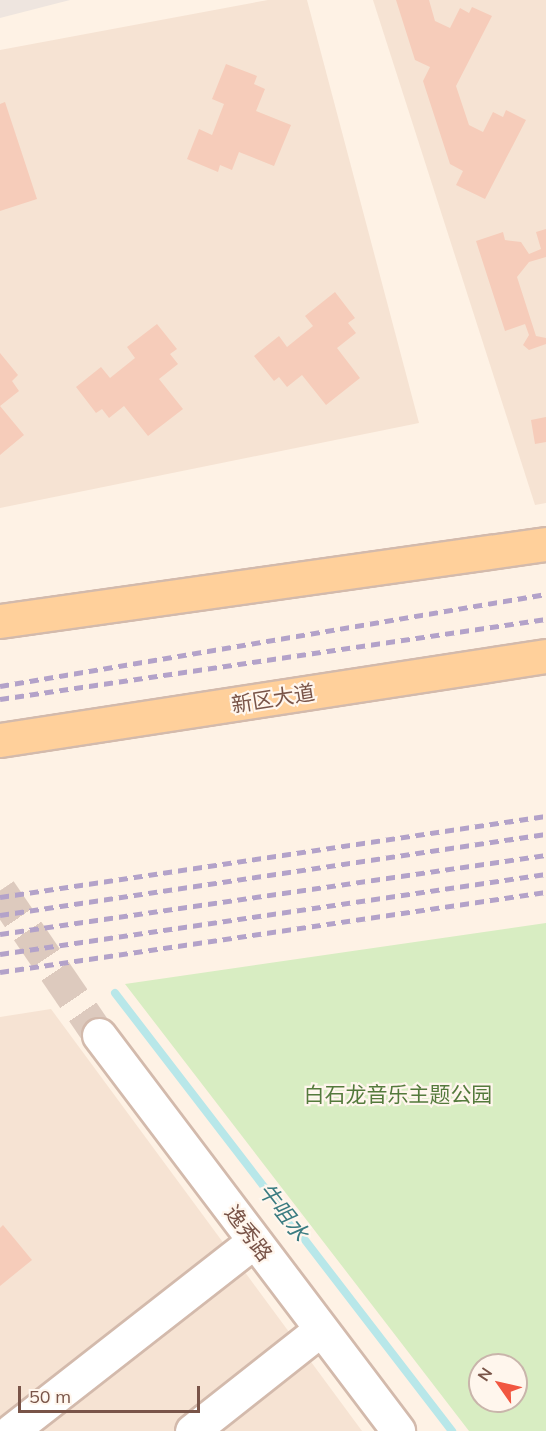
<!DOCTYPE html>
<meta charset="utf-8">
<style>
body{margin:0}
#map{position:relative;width:546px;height:1431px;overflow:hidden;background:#fef2e5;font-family:Mulish,"Noto Sans SC",sans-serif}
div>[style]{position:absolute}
.residential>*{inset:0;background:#f6e3d3}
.industrial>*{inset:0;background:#eee5df}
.green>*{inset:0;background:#d8edc2}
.stream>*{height:8px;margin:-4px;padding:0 4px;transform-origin:4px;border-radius:4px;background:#b8e7e9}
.building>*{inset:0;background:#f6ccba}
.minor-tunnel>*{height:33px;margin-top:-16.5px;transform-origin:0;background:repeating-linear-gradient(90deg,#ddcabe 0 33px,transparent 0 49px)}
.roads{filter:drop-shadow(2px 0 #d3baac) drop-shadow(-2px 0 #d3baac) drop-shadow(0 2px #d3baac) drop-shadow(0 -2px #d3baac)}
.minor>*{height:33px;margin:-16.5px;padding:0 16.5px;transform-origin:16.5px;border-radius:16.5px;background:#fff}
.major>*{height:33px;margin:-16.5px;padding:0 16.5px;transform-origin:16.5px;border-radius:16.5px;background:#ffd09b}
.rail>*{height:4.5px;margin-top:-2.25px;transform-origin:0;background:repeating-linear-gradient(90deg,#b3a2c9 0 9px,transparent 0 15px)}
span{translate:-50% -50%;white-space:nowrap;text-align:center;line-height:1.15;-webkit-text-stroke:4.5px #fff6ed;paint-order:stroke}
.street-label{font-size:21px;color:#795448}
.park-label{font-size:21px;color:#547a3c}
.water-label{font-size:22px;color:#3a7b80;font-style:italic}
.north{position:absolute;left:468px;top:1353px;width:60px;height:60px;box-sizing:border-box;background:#fff6ed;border:2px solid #c9b5ab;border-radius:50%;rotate:304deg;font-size:16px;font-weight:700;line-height:24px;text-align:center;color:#795448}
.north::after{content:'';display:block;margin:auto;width:21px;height:27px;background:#f15741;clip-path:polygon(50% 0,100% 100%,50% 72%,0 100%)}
.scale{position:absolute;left:18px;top:1386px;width:182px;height:27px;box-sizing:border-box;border:3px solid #795448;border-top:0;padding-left:8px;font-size:18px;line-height:21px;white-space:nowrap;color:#795448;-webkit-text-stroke:4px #fff6ed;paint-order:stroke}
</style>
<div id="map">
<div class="residential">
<i style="clip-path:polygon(268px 0,307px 0,419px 423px,0 508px,0 50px)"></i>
<i style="clip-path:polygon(373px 0,546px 0,546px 503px,535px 505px)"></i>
<i style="clip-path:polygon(51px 1009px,362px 1431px,0 1431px,0 1017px)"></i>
</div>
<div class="industrial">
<i style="clip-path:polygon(0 0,70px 0,0 18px)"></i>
</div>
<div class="green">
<i style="clip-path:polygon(evenodd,546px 923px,546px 1431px,469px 1431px,125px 984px,546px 923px,480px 1365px,516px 1365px,516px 1401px,480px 1401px,480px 1365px)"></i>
</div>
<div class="stream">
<i style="left:115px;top:993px;width:553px;rotate:52.43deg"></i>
</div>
<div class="building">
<i style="clip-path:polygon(396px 0,429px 0,435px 21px,450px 28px,460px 8px,469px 13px,472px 7px,492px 16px,456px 86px,469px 125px,483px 132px,493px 112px,503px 117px,506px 110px,526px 120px,485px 199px,456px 185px,463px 171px,450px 164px,423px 81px,430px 67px,415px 60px)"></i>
<i style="clip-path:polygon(226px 64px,257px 76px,254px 84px,265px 89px,256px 111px,291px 125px,274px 166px,239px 152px,232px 170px,220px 165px,218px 172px,187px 159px,199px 129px,212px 135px,224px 104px,212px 99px)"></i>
<i style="clip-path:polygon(5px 102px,37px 199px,0 211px,0 104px)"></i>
<i style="clip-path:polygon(546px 229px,546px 257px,529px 262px,517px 277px,536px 336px,546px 338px,546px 344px,529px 350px,523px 345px,529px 335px,525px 324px,505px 331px,476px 241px,503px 232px,505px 240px,521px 242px,529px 254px,541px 249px,536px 232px)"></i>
<i style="clip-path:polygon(335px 292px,355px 318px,348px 323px,356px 333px,337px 348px,360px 378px,326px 405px,302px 375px,287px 387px,279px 377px,274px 381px,254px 356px,279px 336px,287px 347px,313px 326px,305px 316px)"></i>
<i style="clip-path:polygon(157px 324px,177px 349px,170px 354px,178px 364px,159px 379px,183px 409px,148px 436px,124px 406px,109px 418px,102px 409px,96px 413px,76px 387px,101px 367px,110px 378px,135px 358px,127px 347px)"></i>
<i style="clip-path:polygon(0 353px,18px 375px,12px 381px,19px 391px,0 406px,24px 435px,0 455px)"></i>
<i style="clip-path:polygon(546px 417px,546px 442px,535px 444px,531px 420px)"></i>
<i style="clip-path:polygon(3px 1225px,32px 1260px,0 1286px,0 1228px)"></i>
</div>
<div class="minor-tunnel">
<i style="left:0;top:890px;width:176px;rotate:55.7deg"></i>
</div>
<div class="roads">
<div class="minor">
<i style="left:99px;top:1035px;width:496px;rotate:52.9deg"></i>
<i style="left:11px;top:1431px;width:308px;rotate:-38deg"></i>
<i style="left:192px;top:1431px;width:164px;rotate:-38.3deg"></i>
</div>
<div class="major">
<i style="left:0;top:621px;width:551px;rotate:-8.03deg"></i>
<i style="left:0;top:740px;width:552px;rotate:-8.75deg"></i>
</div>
</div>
<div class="rail">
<i style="left:0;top:686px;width:554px;rotate:-9.56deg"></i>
<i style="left:0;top:699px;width:552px;rotate:-8.34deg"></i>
<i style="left:0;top:897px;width:552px;rotate:-8.44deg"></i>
<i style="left:0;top:915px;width:552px;rotate:-8.44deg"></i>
<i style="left:0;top:934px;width:552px;rotate:-8.23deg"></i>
<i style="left:0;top:954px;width:552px;rotate:-8.34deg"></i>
<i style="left:0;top:972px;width:552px;rotate:-8.34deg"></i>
</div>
<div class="street-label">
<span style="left:273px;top:698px;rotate:-9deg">新区大道</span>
<span style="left:249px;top:1233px;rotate:53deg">逸秀路</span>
</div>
<div class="park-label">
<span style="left:398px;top:1094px">白石龙音乐主题公园</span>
</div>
<div class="water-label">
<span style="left:283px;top:1212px;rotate:52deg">牛咀水</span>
</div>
<div class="north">N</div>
<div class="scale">50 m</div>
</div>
